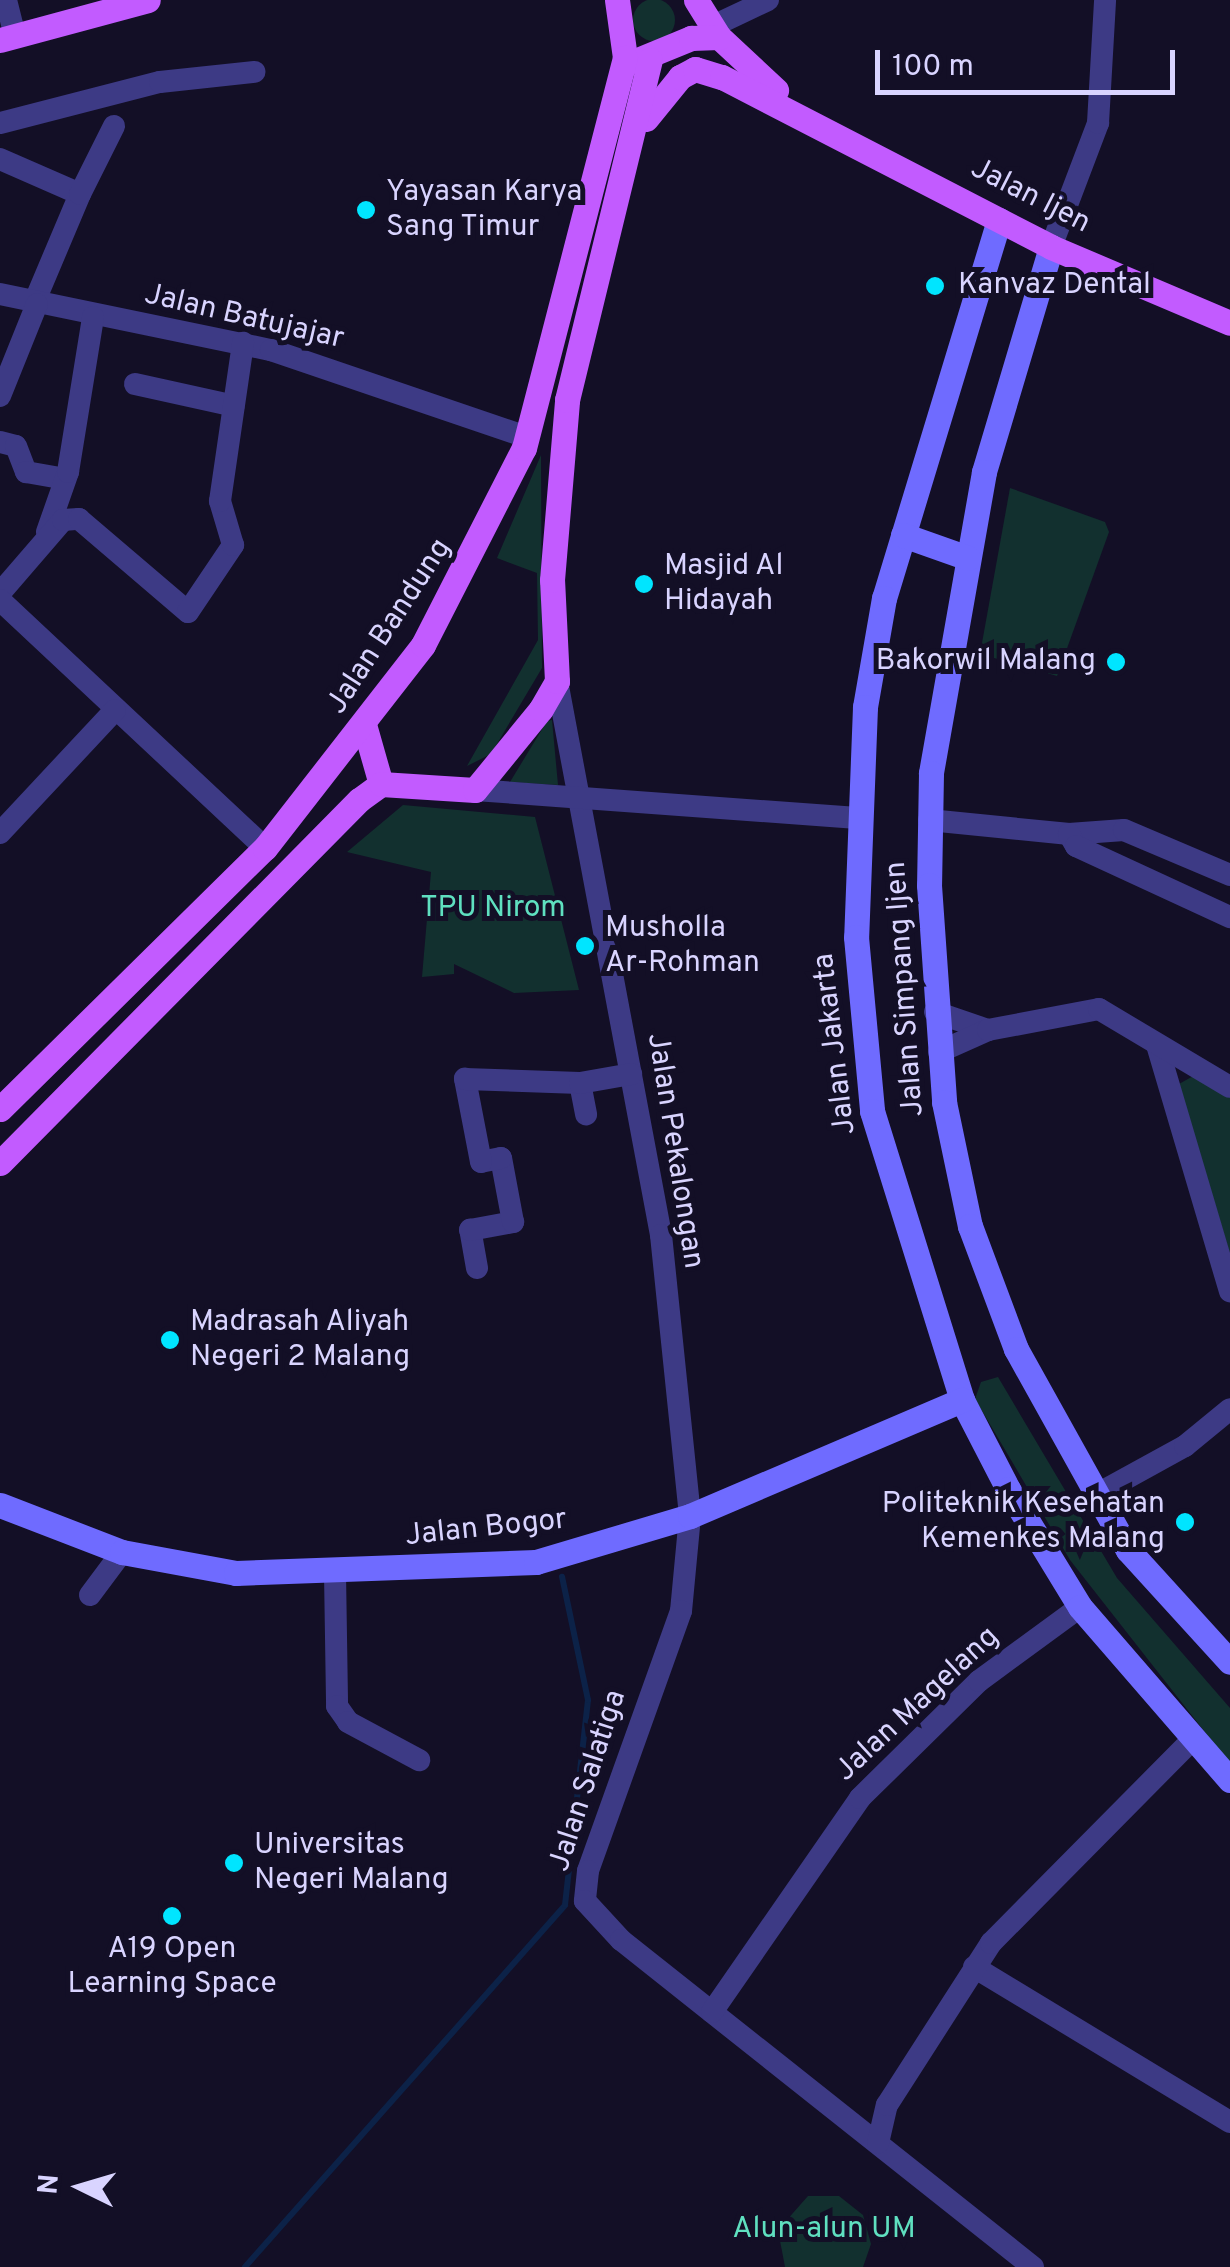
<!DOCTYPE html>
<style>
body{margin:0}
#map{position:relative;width:1230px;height:2267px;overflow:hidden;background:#130f26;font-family:Overpass,sans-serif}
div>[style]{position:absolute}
.green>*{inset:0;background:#12302f}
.round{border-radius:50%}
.stream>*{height:6px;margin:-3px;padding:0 3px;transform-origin:3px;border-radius:3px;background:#0c2248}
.street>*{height:22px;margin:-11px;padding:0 11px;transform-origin:11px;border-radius:11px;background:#3d3a85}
.secondary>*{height:25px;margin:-12.5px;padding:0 12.5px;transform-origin:12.5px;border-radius:12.5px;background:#6f6bff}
.primary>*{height:25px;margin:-12.5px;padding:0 12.5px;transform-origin:12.5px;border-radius:12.5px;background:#c25bff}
.dots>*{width:28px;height:28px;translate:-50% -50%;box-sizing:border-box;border:5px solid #130f26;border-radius:50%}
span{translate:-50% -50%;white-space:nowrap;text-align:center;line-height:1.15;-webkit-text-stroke:10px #130f26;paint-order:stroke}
.poi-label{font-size:30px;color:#d9d4ff}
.left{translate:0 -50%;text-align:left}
.right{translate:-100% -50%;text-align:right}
.street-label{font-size:30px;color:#d9d4ff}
.park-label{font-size:30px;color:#5fe0c0}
.north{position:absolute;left:30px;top:2137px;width:100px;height:100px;-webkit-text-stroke:8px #130f26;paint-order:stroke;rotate:275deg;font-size:28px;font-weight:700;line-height:40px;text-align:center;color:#d9d4ff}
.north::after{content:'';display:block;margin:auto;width:35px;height:45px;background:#d9d4ff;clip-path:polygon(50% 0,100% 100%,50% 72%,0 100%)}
.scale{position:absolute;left:875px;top:50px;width:300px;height:45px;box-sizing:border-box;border:5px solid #d9d4ff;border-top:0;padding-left:12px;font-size:30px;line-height:35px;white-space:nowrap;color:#d9d4ff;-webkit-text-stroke:8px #130f26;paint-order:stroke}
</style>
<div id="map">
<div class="green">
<i class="round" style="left:633px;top:-1px;width:42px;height:42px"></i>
<i style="clip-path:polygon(541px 455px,542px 668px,491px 754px,467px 766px,538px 640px,537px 573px,497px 558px)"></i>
<i style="clip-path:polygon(1010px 488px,1105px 522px,1109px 532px,1057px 676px,980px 654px)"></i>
<i style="clip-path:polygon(552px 720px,558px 785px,510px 782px,547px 721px)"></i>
<i style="clip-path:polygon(403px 805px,535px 817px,579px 990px,514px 993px,454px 964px,454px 974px,422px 977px,431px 872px,347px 852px)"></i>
<i style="clip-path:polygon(1195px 1075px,1230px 1096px,1230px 1254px,1179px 1084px)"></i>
<i style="clip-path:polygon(998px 1377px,1117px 1578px,1230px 1708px,1230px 1764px,1070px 1560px,975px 1399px,981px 1382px)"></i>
<i style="clip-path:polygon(808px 2196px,839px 2196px,863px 2215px,871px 2244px,863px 2267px,785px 2267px,778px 2230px)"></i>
</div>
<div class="stream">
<i style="left:245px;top:2267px;width:483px;rotate:-48.5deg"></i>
<i style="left:565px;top:1905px;width:206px;rotate:-83.6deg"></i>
<i style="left:588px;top:1700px;width:126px;rotate:-101.9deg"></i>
</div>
<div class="street">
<i style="left:6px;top:0;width:34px;rotate:76deg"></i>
<i style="left:711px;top:27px;width:63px;rotate:-25.3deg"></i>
<i style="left:0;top:123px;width:165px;rotate:-14.4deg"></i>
<i style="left:160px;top:82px;width:95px;rotate:-6.1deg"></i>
<i style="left:0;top:159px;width:87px;rotate:23.6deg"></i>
<i style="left:80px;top:194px;width:118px;rotate:112.9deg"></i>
<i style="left:80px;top:194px;width:76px;rotate:-63.4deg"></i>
<i style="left:1051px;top:247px;width:133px;rotate:-69.2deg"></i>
<i style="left:1098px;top:123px;width:123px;rotate:-86.7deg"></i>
<i style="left:0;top:294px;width:277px;rotate:11.7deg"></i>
<i style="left:271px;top:350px;width:270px;rotate:18.8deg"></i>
<i style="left:135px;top:384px;width:101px;rotate:12.5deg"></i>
<i style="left:0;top:396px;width:99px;rotate:-68.1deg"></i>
<i style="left:0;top:442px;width:16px;rotate:14deg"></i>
<i style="left:16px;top:446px;width:28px;rotate:69deg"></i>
<i style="left:26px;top:472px;width:39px;rotate:10deg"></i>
<i style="left:47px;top:532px;width:64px;rotate:-70.7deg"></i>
<i style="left:68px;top:472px;width:157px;rotate:-80.8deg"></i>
<i style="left:0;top:593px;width:96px;rotate:-49.2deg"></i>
<i style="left:63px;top:520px;width:16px;rotate:-4deg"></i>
<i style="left:79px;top:519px;width:143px;rotate:40.5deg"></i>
<i style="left:188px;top:612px;width:81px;rotate:-56.1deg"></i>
<i style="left:233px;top:545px;width:46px;rotate:-106.5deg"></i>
<i style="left:220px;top:501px;width:160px;rotate:-81.7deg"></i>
<i style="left:0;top:600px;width:363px;rotate:43.1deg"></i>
<i style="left:557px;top:681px;width:564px;rotate:79.37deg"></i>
<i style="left:661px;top:1235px;width:282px;rotate:84.1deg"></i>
<i style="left:690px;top:1516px;width:95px;rotate:95.4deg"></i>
<i style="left:681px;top:1611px;width:276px;rotate:109.7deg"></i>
<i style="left:588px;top:1871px;width:30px;rotate:96deg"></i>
<i style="left:585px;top:1901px;width:53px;rotate:47.3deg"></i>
<i style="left:621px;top:1940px;width:526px;rotate:38.44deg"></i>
<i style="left:475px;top:790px;width:380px;rotate:4.2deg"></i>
<i style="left:929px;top:820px;width:141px;rotate:5.7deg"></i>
<i style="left:1069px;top:834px;width:55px;rotate:-4.2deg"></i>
<i style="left:1124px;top:830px;width:115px;rotate:23deg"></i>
<i style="left:0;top:833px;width:168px;rotate:-46.9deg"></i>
<i style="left:1069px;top:834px;width:14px;rotate:60deg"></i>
<i style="left:1076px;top:846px;width:170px;rotate:24.8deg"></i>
<i style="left:935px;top:1012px;width:56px;rotate:18.8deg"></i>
<i style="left:1157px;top:1045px;width:257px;rotate:73.5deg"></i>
<i style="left:939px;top:1052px;width:54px;rotate:-24.2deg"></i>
<i style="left:988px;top:1030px;width:113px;rotate:-10.7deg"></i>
<i style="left:1099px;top:1009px;width:152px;rotate:30.8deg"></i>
<i style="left:580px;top:1083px;width:32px;rotate:79deg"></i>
<i style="left:477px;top:1268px;width:39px;rotate:-100deg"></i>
<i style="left:470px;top:1230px;width:44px;rotate:-10.5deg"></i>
<i style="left:513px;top:1222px;width:65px;rotate:-100.6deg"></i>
<i style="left:501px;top:1158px;width:20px;rotate:169deg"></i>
<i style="left:481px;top:1162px;width:85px;rotate:-100.9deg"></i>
<i style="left:465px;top:1079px;width:115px;rotate:2deg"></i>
<i style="left:580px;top:1083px;width:52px;rotate:-10deg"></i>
<i style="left:1094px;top:1496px;width:104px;rotate:-28.8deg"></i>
<i style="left:1185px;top:1446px;width:58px;rotate:-39.4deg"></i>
<i style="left:335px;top:1573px;width:133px;rotate:89.1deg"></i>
<i style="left:337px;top:1706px;width:19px;rotate:55deg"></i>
<i style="left:348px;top:1722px;width:81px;rotate:28.2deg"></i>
<i style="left:90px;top:1595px;width:54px;rotate:-53.3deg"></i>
<i style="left:974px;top:1967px;width:299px;rotate:31.2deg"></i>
<i style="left:712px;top:2012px;width:260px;rotate:-55.3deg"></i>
<i style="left:860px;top:1798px;width:167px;rotate:-44.5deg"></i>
<i style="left:979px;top:1681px;width:125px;rotate:-36.2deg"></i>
<i style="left:878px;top:2143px;width:39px;rotate:-77deg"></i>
<i style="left:887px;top:2105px;width:193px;rotate:-57.3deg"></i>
<i style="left:991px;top:1943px;width:286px;rotate:-45.3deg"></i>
</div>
<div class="secondary">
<i style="left:999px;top:220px;width:395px;rotate:106.9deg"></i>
<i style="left:884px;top:598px;width:111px;rotate:99.9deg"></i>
<i style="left:865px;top:707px;width:230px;rotate:92.2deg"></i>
<i style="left:856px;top:937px;width:175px;rotate:84.7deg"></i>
<i style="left:872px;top:1111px;width:303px;rotate:72.7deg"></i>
<i style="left:962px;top:1400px;width:100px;rotate:62.7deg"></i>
<i style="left:1008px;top:1489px;width:138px;rotate:58.6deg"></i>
<i style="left:1080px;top:1607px;width:229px;rotate:49.1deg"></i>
<i style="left:1051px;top:247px;width:235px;rotate:106.6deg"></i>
<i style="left:984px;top:472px;width:306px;rotate:100deg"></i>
<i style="left:931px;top:773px;width:112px;rotate:91deg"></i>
<i style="left:929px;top:885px;width:218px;rotate:86deg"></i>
<i style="left:944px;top:1102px;width:127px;rotate:78.2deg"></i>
<i style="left:970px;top:1226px;width:131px;rotate:69.5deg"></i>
<i style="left:1016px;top:1349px;width:230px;rotate:60.9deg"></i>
<i style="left:1128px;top:1550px;width:151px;rotate:47.7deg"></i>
<i style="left:903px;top:535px;width:69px;rotate:19.5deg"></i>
<i style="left:0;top:1505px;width:131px;rotate:21.1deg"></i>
<i style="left:122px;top:1552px;width:116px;rotate:10.4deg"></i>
<i style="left:236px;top:1573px;width:300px;rotate:-2.1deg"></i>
<i style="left:536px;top:1562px;width:161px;rotate:-16.6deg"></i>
<i style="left:690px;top:1516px;width:296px;rotate:-23.1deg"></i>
</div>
<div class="primary">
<i style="left:617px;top:0;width:59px;rotate:82.1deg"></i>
<i style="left:696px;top:0;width:44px;rotate:58.1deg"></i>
<i style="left:719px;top:37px;width:78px;rotate:42.9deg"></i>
<i style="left:0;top:40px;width:153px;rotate:-15.1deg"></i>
<i style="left:635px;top:61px;width:61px;rotate:-22.3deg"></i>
<i style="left:691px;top:38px;width:28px;rotate:-2deg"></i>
<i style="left:646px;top:119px;width:54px;rotate:-51deg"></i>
<i style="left:680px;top:77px;width:17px;rotate:-28deg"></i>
<i style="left:695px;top:69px;width:28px;rotate:17deg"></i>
<i style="left:722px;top:77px;width:370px;rotate:27.3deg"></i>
<i style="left:1051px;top:247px;width:194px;rotate:23deg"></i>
<i style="left:365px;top:728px;width:58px;rotate:74.1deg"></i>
<i style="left:0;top:1109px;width:372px;rotate:-44.6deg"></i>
<i style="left:265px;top:848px;width:257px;rotate:-52.1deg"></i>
<i style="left:423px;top:645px;width:221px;rotate:-62.9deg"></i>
<i style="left:524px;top:448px;width:403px;rotate:-75.5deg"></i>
<i style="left:0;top:1163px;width:511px;rotate:-45.32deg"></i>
<i style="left:359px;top:800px;width:27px;rotate:-36deg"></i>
<i style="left:381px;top:784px;width:94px;rotate:3.7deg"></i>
<i style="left:475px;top:790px;width:104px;rotate:-50.8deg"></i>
<i style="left:541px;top:709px;width:32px;rotate:-60deg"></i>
<i style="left:557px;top:681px;width:101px;rotate:-92.8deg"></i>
<i style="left:552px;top:580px;width:181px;rotate:-85.2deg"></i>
<i style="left:567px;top:400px;width:350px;rotate:-76.3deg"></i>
</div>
<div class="dots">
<i style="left:366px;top:210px;background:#00e5ff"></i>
<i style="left:935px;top:286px;background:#00e5ff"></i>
<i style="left:644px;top:584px;background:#00e5ff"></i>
<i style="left:1116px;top:662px;background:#00e5ff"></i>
<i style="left:585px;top:946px;background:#00e5ff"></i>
<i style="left:170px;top:1340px;background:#00e5ff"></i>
<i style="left:1185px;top:1522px;background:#00e5ff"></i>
<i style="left:234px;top:1863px;background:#00e5ff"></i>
<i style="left:172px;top:1916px;background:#00e5ff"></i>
</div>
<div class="poi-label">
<span class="left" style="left:386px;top:210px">Yayasan Karya<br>Sang Timur</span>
<span class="left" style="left:958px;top:286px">Kanvaz Dental</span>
<span class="left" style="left:664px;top:584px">Masjid Al<br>Hidayah</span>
<span class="right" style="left:1096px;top:662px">Bakorwil Malang</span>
<span class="left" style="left:605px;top:946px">Musholla<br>Ar-Rohman</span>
<span class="left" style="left:190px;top:1340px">Madrasah Aliyah<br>Negeri 2 Malang</span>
<span class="right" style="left:1165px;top:1522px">Politeknik Kesehatan<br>Kemenkes Malang</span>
<span class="left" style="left:254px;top:1863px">Universitas<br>Negeri Malang</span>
<span style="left:172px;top:1967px">A19 Open<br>Learning Space</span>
</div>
<div class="street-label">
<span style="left:1030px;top:197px;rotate:27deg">Jalan Ijen</span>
<span style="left:244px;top:318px;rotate:13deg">Jalan Batujajar</span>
<span style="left:390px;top:627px;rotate:-57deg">Jalan Bandung</span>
<span style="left:906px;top:989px;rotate:-94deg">Jalan Simpang Ijen</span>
<span style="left:836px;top:1044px;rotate:-97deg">Jalan Jakarta</span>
<span style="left:674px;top:1151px;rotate:81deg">Jalan Pekalongan</span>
<span style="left:486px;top:1529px;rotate:-6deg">Jalan Bogor</span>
<span style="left:918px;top:1705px;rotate:-43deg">Jalan Magelang</span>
<span style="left:589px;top:1781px;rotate:-72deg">Jalan Salatiga</span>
</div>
<div class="park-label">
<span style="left:493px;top:909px">TPU Nirom</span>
<span style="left:824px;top:2230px">Alun-alun UM</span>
</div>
<div class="north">N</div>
<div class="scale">100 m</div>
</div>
